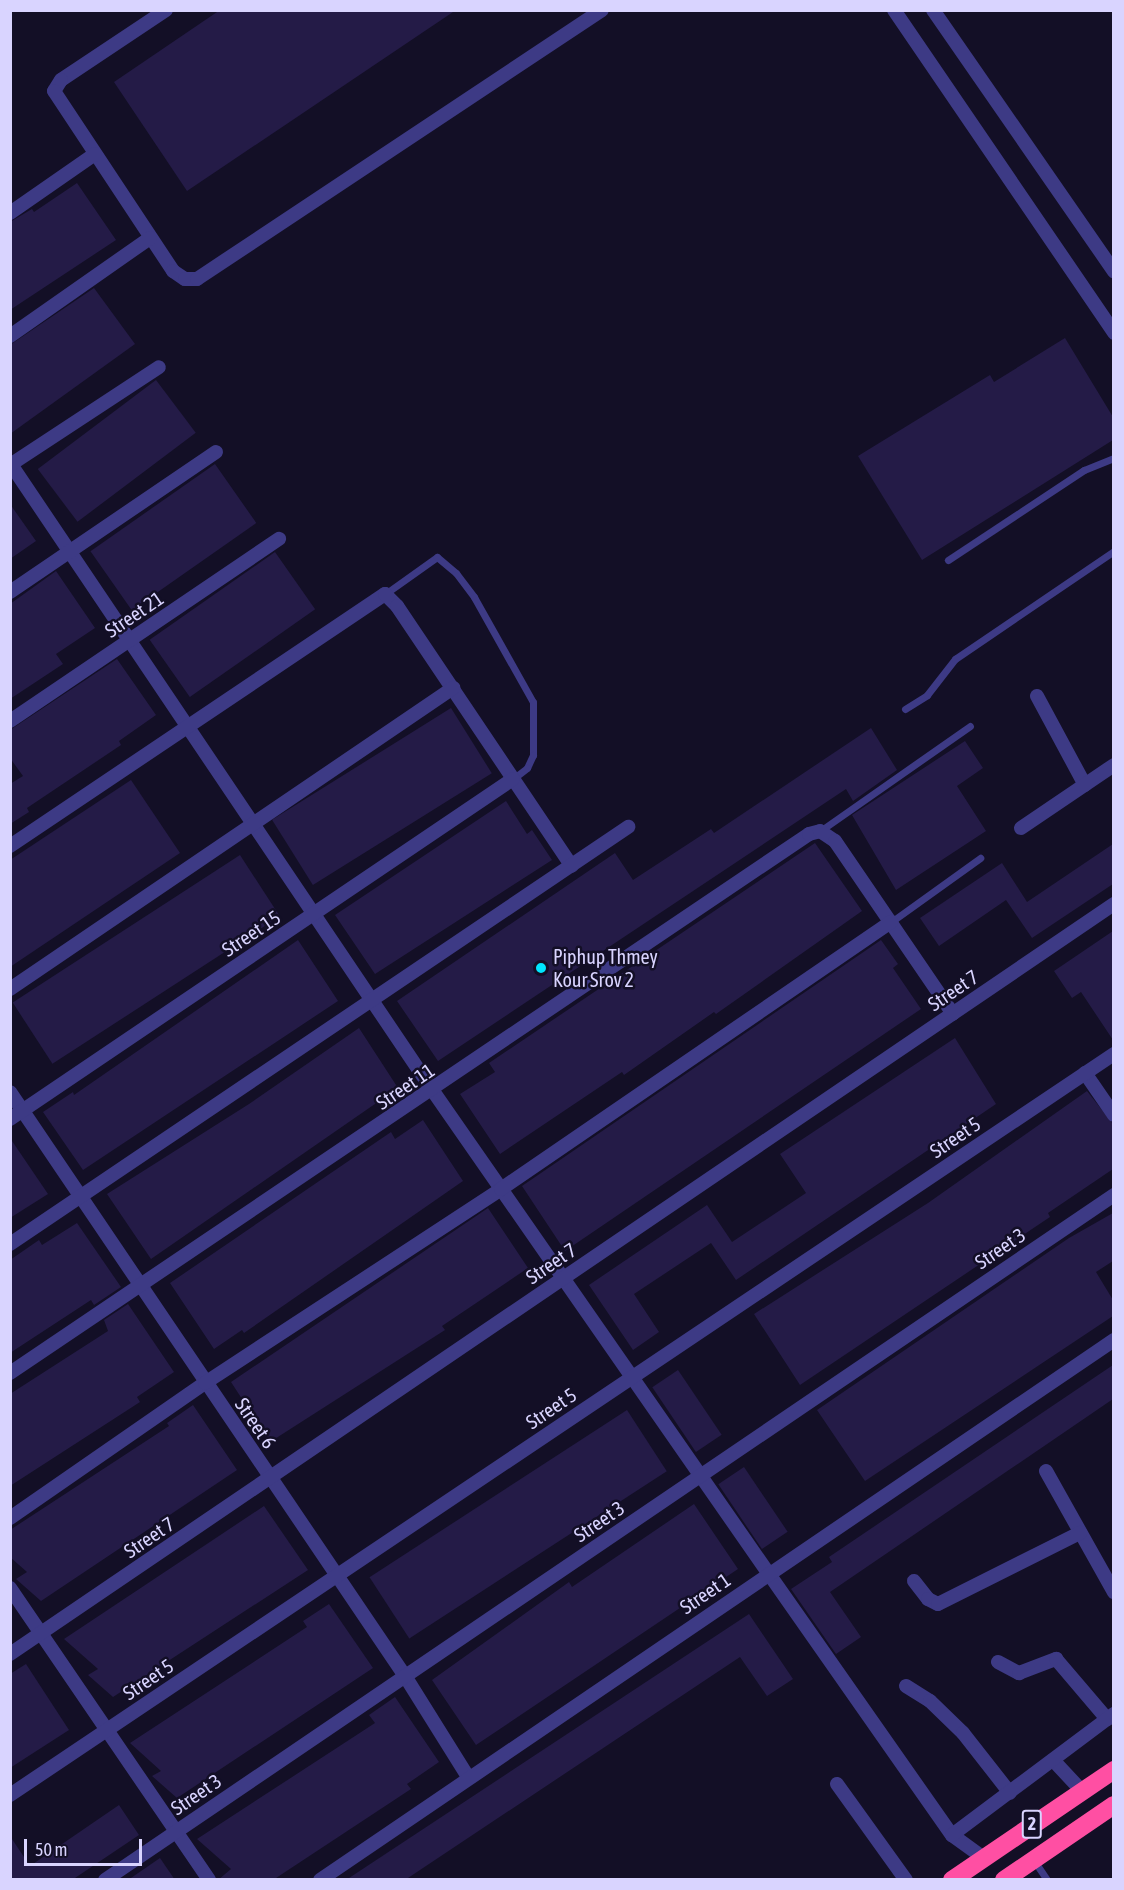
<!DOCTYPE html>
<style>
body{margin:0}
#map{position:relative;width:1124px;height:1890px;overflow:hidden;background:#130f26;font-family:"Asap Condensed",sans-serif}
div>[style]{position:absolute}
.building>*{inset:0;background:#241b47;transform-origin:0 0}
.lane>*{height:7px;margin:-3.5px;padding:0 3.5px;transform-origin:3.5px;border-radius:3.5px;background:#3d3a85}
.street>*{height:14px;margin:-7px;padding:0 7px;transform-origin:7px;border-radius:7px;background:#3d3a85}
.highway>*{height:18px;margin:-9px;padding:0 9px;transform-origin:9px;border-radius:9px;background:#ff4fa3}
.dots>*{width:16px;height:16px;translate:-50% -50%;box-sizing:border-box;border:3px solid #130f26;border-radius:50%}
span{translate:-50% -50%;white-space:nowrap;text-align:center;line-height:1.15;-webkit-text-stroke:5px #130f26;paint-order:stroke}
.shield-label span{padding:2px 4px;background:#130f26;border:2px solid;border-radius:4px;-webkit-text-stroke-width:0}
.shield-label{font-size:18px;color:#d9d4ff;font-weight:700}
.street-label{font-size:20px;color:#d9d4ff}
.poi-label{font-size:20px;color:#d9d4ff}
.left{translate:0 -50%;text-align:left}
.frame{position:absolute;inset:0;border:12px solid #d9d4ff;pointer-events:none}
.scale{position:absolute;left:24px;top:1839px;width:118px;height:27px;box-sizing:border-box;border:3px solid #d9d4ff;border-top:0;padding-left:8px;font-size:18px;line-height:21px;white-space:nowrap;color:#d9d4ff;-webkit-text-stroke:4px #130f26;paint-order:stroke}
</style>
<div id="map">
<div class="building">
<i style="clip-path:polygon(220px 10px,456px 10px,187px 191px,114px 82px)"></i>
<i style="clip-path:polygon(77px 183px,116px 240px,10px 310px,10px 222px,32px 209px,34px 212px)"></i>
<i style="clip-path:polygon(94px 288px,135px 344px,10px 434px,10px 345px)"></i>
<i style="clip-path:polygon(1065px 338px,1113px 417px,1113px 440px,922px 560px,858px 456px,990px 375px,994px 382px)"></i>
<i style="left:156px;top:380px;width:66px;height:148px;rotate:53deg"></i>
<i style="left:215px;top:464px;width:72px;height:152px;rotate:55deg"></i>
<i style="clip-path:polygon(10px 504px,36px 541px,10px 559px)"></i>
<i style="left:275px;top:552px;width:70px;height:153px;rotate:55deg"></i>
<i style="clip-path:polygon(56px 571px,95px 628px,56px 654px,63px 664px,10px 699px,10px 604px)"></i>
<i style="clip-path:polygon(117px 659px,156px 715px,119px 741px,121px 745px,27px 808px,29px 812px,10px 824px,10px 784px,23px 776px,10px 758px,10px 730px)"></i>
<i style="left:451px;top:708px;width:77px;height:211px;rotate:58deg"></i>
<i style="clip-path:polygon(871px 728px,897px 770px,853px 801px,846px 789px,438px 1061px,397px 1001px,615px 853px,633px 880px,711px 829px,714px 833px)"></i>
<i style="clip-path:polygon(965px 741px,983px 768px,957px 786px,986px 831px,896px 890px,852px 815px)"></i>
<i style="clip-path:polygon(131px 780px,180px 853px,10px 967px,10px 860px)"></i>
<i style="clip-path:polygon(506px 801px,527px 834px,532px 830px,552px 860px,375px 974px,335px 915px)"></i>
<i style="clip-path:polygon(815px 843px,862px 911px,716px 1014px,714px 1012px,624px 1075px,622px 1072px,500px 1154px,460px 1094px,495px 1072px,489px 1063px)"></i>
<i style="clip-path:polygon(1113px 844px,1113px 884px,1032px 938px,1006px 900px,939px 946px,920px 918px,1002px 863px,1027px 902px)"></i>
<i style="left:240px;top:855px;width:73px;height:271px;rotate:57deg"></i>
<i style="clip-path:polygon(1113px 931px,1113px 1040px,1081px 992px,1072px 998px,1054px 971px)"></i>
<i style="clip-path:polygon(298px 940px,338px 1001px,83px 1170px,43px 1112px,73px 1092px,74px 1095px)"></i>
<i style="clip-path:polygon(881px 940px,898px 964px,893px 968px,921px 1009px,565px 1251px,522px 1186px)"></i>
<i style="clip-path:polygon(359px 1028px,398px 1088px,151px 1259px,107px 1194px,249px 1104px)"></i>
<i style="clip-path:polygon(955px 1038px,996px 1104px,736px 1280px,711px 1243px,634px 1294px,659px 1332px,633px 1350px,589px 1285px,707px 1205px,732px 1242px,806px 1193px,780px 1154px)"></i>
<i style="clip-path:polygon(1087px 1091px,1113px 1124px,1113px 1169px,1048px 1213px,1050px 1217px,800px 1385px,754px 1314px,928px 1203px)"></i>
<i style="clip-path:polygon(423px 1120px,463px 1181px,244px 1333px,242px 1330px,214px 1349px,170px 1283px,391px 1132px,395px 1139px)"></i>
<i style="clip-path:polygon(10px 1138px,48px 1194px,10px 1218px)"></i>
<i style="clip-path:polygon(488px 1208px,528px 1268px,442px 1326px,445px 1330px,270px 1442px,231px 1382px)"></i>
<i style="clip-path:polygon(1113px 1213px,1113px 1261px,1096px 1272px,1113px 1300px,1113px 1316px,865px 1481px,817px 1410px,1069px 1238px)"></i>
<i style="clip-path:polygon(77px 1223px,121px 1287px,94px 1305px,91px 1300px,10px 1353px,10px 1260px,39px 1240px,42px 1245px)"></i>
<i style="clip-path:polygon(128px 1304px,174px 1372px,137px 1397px,140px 1402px,10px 1486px,10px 1394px,108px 1331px,104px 1320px)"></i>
<i style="clip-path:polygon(1113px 1365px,1113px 1399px,830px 1592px,861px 1637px,836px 1654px,791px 1589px,832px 1562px,829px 1557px)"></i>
<i style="left:678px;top:1370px;width:78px;height:31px;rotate:56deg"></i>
<i style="clip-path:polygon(193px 1405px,237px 1470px,41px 1601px,16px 1579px,27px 1572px,10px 1557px,10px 1530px,169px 1426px,167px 1423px)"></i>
<i style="left:627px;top:1410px;width:73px;height:307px;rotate:57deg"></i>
<i style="left:744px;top:1467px;width:78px;height:31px;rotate:56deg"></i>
<i style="clip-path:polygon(694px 1504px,738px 1569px,476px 1745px,432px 1680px,569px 1582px,572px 1587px)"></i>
<i style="clip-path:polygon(264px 1506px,308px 1570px,113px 1697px,88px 1675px,98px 1669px,64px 1639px)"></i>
<i style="clip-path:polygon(329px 1604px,373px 1668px,177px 1798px,152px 1776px,161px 1771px,130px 1743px,307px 1627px,303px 1621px)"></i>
<i style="clip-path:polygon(749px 1614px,793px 1679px,767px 1696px,740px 1657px,405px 1880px,346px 1880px)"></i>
<i style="clip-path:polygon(26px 1664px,69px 1730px,10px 1768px,10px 1674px)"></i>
<i style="clip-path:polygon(395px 1697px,439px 1762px,407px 1784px,411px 1789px,273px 1880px,218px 1880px,231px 1869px,197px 1839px,375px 1723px,369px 1715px)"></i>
<i style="clip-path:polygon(119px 1805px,139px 1835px,72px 1880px,10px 1880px,10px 1836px,30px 1866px)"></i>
<i style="clip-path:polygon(160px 1858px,175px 1880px,128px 1880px)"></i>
</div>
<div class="lane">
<i style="left:948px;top:560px;width:163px;rotate:-33.5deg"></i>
<i style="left:1084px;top:470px;width:32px;rotate:-22deg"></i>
<i style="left:385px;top:594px;width:64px;rotate:-35.4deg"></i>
<i style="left:437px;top:557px;width:25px;rotate:40deg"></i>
<i style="left:456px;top:573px;width:30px;rotate:53deg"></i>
<i style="left:474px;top:597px;width:120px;rotate:60.7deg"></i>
<i style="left:533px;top:702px;width:53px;rotate:90deg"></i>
<i style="left:533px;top:755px;width:14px;rotate:115deg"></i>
<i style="left:527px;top:768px;width:18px;rotate:142deg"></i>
<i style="left:905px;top:709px;width:26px;rotate:-32deg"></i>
<i style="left:927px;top:695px;width:46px;rotate:-52.1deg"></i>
<i style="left:955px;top:659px;width:192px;rotate:-34.2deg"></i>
<i style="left:820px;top:831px;width:183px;rotate:-35deg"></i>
<i style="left:891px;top:922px;width:110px;rotate:-35.7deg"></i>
<i style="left:1035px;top:1862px;width:22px;rotate:56deg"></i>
</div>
<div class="street">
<i style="left:166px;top:10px;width:126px;rotate:146.3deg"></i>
<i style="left:61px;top:80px;width:13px;rotate:122deg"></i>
<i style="left:54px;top:91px;width:216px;rotate:56.5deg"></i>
<i style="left:173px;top:271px;width:14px;rotate:34deg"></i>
<i style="left:185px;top:279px;width:12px"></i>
<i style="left:197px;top:279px;width:486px;rotate:-33.6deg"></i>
<i style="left:894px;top:10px;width:391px;rotate:55.7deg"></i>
<i style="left:933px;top:10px;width:318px;rotate:55.3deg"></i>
<i style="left:10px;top:213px;width:103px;rotate:-34.8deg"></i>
<i style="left:10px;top:336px;width:171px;rotate:-35deg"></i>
<i style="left:10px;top:463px;width:757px;rotate:56.04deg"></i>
<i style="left:433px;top:1091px;width:588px;rotate:55.18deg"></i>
<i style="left:769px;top:1574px;width:319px;rotate:55deg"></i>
<i style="left:952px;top:1835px;width:39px;rotate:36deg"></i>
<i style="left:10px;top:465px;width:178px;rotate:-33.3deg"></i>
<i style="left:10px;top:592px;width:249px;rotate:-34.2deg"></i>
<i style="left:1037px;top:696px;width:101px;rotate:61.7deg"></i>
<i style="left:10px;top:721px;width:325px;rotate:-34.1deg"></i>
<i style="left:1021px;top:828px;width:112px;rotate:-34.1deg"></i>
<i style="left:10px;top:846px;width:452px;rotate:-33.9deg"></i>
<i style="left:385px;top:594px;width:17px;rotate:45deg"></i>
<i style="left:397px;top:606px;width:313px;rotate:56.1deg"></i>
<i style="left:10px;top:989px;width:536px;rotate:-34.19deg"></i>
<i style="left:1085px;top:1073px;width:51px;rotate:55.4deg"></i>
<i style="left:10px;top:1092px;width:705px;rotate:55.93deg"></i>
<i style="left:405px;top:1676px;width:119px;rotate:58deg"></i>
<i style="left:10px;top:1119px;width:607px;rotate:-34.06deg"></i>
<i style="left:10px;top:1244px;width:746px;rotate:-34.01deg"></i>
<i style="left:10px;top:1373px;width:964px;rotate:-34deg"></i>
<i style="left:809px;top:834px;width:11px;rotate:-15deg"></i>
<i style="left:820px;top:831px;width:18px;rotate:34deg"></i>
<i style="left:835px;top:841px;width:209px;rotate:55.7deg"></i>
<i style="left:1046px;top:1471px;width:139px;rotate:60.7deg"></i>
<i style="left:10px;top:1518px;width:237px;rotate:-34.7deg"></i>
<i style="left:205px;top:1383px;width:354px;rotate:-33.2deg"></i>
<i style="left:501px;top:1189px;width:473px;rotate:-34.4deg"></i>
<i style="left:914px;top:1581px;width:23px;rotate:52deg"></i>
<i style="left:928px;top:1599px;width:11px;rotate:27deg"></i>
<i style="left:938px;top:1604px;width:159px;rotate:-26.6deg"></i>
<i style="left:10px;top:1588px;width:353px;rotate:55.7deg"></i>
<i style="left:10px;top:1654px;width:1335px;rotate:-34.19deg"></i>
<i style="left:998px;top:1662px;width:24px;rotate:28deg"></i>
<i style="left:1019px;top:1673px;width:40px;rotate:-21deg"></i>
<i style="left:1056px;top:1659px;width:79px;rotate:49.6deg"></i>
<i style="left:906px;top:1686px;width:28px;rotate:32deg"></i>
<i style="left:930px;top:1701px;width:46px;rotate:44.1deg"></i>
<i style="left:963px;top:1733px;width:76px;rotate:51.9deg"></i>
<i style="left:1053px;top:1760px;width:41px;rotate:47deg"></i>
<i style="left:837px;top:1784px;width:118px;rotate:54.3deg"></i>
<i style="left:10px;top:1795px;width:1330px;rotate:-33.87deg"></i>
<i style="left:952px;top:1835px;width:202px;rotate:-36.8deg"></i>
<i style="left:105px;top:1880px;width:1220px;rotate:-34.17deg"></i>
<i style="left:320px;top:1880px;width:960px;rotate:-34.22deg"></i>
</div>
<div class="highway">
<i style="left:952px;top:1880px;width:196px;rotate:-34.2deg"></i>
<i style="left:1004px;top:1880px;width:133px;rotate:-34.3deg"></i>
</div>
<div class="dots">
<i style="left:541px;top:968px;background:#00e5ff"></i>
</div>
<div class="shield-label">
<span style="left:1032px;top:1824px">2</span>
</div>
<div class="street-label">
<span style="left:134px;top:614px;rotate:-34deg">Street 21</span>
<span style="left:251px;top:933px;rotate:-34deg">Street 15</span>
<span style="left:953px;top:990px;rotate:-34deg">Street 7</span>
<span style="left:405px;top:1086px;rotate:-34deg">Street 11</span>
<span style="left:955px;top:1137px;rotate:-34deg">Street 5</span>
<span style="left:1000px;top:1248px;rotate:-34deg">Street 3</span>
<span style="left:551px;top:1263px;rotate:-34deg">Street 7</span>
<span style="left:551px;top:1408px;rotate:-34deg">Street 5</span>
<span style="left:256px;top:1423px;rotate:56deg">Street 6</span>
<span style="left:599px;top:1521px;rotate:-34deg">Street 3</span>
<span style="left:149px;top:1537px;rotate:-34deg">Street 7</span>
<span style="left:705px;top:1593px;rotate:-34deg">Street 1</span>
<span style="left:148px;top:1679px;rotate:-34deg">Street 5</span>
<span style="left:196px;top:1794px;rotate:-34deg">Street 3</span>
</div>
<div class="poi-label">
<span class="left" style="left:553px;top:968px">Piphup Thmey<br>Kour Srov 2</span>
</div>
<div class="frame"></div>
<div class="scale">50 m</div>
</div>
